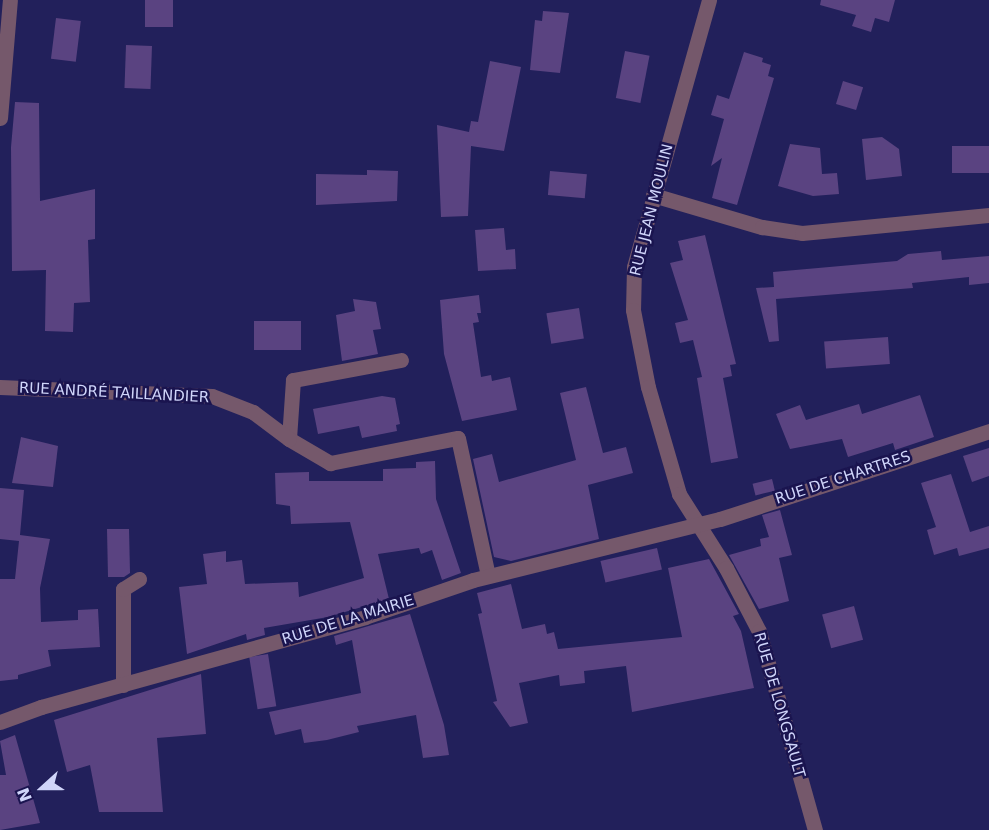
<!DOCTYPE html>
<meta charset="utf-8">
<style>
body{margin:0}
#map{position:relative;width:989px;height:830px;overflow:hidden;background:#22205b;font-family:"DejaVu Sans",sans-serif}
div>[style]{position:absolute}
.building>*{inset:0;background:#5a4381;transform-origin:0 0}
.minor>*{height:15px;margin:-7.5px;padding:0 7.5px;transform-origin:7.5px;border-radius:7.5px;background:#75586b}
span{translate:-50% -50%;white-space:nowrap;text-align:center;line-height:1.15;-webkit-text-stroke:5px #1a144f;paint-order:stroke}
.street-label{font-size:15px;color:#d0d5fa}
.north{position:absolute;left:12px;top:758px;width:60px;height:60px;-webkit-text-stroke:4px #1a144f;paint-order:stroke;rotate:249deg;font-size:16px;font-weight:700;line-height:24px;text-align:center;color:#d0d5fa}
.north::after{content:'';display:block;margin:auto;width:21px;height:27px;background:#d0d5fa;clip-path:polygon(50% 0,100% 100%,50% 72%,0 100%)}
</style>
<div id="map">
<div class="building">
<i style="left:145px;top:0;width:28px;height:27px"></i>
<i style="clip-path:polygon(821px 0,895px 0,889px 22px,875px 18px,871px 32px,852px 26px,856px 15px,820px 5px)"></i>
<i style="clip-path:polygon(543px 11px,569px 13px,560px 73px,530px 70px,535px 20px,542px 21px)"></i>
<i style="left:56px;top:18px;width:25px;height:41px;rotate:7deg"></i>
<i style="left:126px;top:45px;width:26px;height:43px;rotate:2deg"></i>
<i style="left:625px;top:51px;width:25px;height:48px;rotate:11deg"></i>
<i style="clip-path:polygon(744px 52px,763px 58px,762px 62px,771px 65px,768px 76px,774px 78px,737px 205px,712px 198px,722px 158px,711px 166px,724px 119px,711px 115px,717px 95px,729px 99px)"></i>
<i style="clip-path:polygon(490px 61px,521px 67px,504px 151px,471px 146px,468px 216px,441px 217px,437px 125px,469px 132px,471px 121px,478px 122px)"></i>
<i style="left:843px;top:81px;width:21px;height:24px;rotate:17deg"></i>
<i style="clip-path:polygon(15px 102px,39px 103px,40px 201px,95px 189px,95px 239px,88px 240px,90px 302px,74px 303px,73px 332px,45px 331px,46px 270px,12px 271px,11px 147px)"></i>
<i style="clip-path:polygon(882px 137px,899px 149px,902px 176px,866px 180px,862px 139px)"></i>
<i style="clip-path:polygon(790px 144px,820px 148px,822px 174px,837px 173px,839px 194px,813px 196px,778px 186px)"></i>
<i style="left:989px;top:146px;width:27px;height:37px;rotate:90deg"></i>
<i style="clip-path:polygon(367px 170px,398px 171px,397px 201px,316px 205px,316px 174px,367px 175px)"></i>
<i style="left:550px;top:171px;width:37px;height:24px;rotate:5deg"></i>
<i style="clip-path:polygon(504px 228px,506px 250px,515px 249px,516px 269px,478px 271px,475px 230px)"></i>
<i style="clip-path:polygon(705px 235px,736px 364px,730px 365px,732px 376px,723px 378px,738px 458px,711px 463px,697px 378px,702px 377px,693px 340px,680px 343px,675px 323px,688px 320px,670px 263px,683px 260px,678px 241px)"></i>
<i style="clip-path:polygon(941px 251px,942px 260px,989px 256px,989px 283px,969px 285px,969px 277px,912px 283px,913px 288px,776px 299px,779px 341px,769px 342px,756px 288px,774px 287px,773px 272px,897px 261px,908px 254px)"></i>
<i style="clip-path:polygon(479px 295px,481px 313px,477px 313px,479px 322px,473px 323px,481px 377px,491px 375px,492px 381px,510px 377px,517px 410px,462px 421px,444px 354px,440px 300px)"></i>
<i style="clip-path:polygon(353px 299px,376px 302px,381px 329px,373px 330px,378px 354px,342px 361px,336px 315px,355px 311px)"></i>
<i style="left:579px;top:308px;width:31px;height:33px;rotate:81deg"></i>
<i style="left:301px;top:321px;width:29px;height:47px;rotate:90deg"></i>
<i style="left:888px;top:337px;width:27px;height:64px;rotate:86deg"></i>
<i style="clip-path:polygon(586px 387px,603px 453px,626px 447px,633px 473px,588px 485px,599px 539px,511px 561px,494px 557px,473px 459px,492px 454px,499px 482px,576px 460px,560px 393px)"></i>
<i style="clip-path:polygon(920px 395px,934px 437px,895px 450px,893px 443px,848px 457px,842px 439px,790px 449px,776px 414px,800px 405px,806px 420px,859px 404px,862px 414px)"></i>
<i style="clip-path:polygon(382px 396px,395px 398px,400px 424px,396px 425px,397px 431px,362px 438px,359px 426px,318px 434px,313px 409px)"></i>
<i style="clip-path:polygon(21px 437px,58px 446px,53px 487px,12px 483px)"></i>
<i style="clip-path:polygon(989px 448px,989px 476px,972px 482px,963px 456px)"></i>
<i style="clip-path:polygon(435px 461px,436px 499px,461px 573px,442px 580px,432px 550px,421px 554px,419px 548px,378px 554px,389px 599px,328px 617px,264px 628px,265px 635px,247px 640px,246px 634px,187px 654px,179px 587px,207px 584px,203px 554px,226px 551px,226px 562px,242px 560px,245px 584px,298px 582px,299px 597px,364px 578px,350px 522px,291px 524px,290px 506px,276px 504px,275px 473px,309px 472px,309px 481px,383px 481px,383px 469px,416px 468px,416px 462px)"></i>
<i style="clip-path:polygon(951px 474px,970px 532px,989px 526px,989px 548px,959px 556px,957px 548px,934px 555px,927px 530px,936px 527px,921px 483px)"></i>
<i style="left:772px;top:479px;width:12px;height:20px;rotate:76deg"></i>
<i style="clip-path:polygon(0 488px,24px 490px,20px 535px,50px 539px,40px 588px,41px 622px,78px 620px,78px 610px,98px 609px,100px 647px,48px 650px,51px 666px,18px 675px,18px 679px,0 681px,0 579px,15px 579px,19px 541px,0 539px)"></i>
<i style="clip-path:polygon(780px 510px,792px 555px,779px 558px,789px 601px,759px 609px,729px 555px,761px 546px,760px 539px,769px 537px,762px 515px)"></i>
<i style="clip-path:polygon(107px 529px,129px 529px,130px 573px,124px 577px,108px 577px)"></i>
<i style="left:657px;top:548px;width:22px;height:58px;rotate:77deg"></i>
<i style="clip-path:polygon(709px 559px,739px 614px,733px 616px,741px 631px,754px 688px,632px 712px,626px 666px,584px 671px,585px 683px,560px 686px,559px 675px,519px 683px,528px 723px,510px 727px,493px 702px,497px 701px,478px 614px,482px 613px,477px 593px,511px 584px,522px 629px,545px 624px,547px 634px,554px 632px,558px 649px,682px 637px,668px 568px)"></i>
<i style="left:854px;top:606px;width:35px;height:33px;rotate:75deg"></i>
<i style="clip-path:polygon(410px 614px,444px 725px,449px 755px,423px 758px,416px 715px,357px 726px,359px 732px,327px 740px,304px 743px,301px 729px,275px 735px,269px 712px,361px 693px,352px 640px,336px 645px,334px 636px)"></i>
<i style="left:268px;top:654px;width:53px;height:19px;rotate:81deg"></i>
<i style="clip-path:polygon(201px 674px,206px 734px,157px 738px,163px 812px,99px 812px,90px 765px,67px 772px,54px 720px)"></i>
<i style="clip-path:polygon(15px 735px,40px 823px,0 830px,0 775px,6px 775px,0 741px)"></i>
</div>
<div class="minor">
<i style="left:709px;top:0;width:277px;rotate:105.7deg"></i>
<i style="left:634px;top:267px;width:43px;rotate:91.3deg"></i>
<i style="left:633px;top:310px;width:78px;rotate:79deg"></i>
<i style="left:648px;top:387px;width:111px;rotate:73.8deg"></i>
<i style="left:679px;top:494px;width:88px;rotate:57.6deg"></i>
<i style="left:726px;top:568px;width:71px;rotate:62.4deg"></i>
<i style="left:759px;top:631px;width:207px;rotate:74.3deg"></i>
<i style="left:0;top:118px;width:118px;rotate:-85.2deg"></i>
<i style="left:653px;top:195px;width:114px;rotate:16.4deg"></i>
<i style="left:762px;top:227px;width:40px;rotate:8.5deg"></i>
<i style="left:802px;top:233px;width:188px;rotate:-5.5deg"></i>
<i style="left:401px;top:360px;width:110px;rotate:169.5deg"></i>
<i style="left:293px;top:380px;width:59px;rotate:93.9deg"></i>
<i style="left:289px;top:439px;width:48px;rotate:30.3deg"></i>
<i style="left:330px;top:463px;width:130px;rotate:-11.1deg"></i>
<i style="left:458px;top:438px;width:141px;rotate:77.7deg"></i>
<i style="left:0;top:387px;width:212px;rotate:2.4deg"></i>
<i style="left:212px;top:396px;width:44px;rotate:21.3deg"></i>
<i style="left:253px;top:412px;width:45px;rotate:36.9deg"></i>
<i style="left:123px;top:685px;width:96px;rotate:-90deg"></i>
<i style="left:123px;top:589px;width:19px;rotate:-32deg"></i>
<i style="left:0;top:722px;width:44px;rotate:-20.1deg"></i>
<i style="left:41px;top:707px;width:336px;rotate:-15.5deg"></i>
<i style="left:365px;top:617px;width:114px;rotate:-18.9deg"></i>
<i style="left:473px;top:580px;width:254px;rotate:-13.9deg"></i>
<i style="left:720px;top:519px;width:283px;rotate:-18.1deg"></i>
</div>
<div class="street-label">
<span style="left:652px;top:210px;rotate:-76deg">RUE JEAN MOULIN</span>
<span style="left:114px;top:393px;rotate:3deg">RUE ANDRÉ TAILLANDIER</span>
<span style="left:843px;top:478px;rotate:-18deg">RUE DE CHARTRES</span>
<span style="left:348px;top:620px;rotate:-17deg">RUE DE LA MAIRIE</span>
<span style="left:779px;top:705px;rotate:74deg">RUE DE LONGSAULT</span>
</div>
<div class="north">N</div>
</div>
